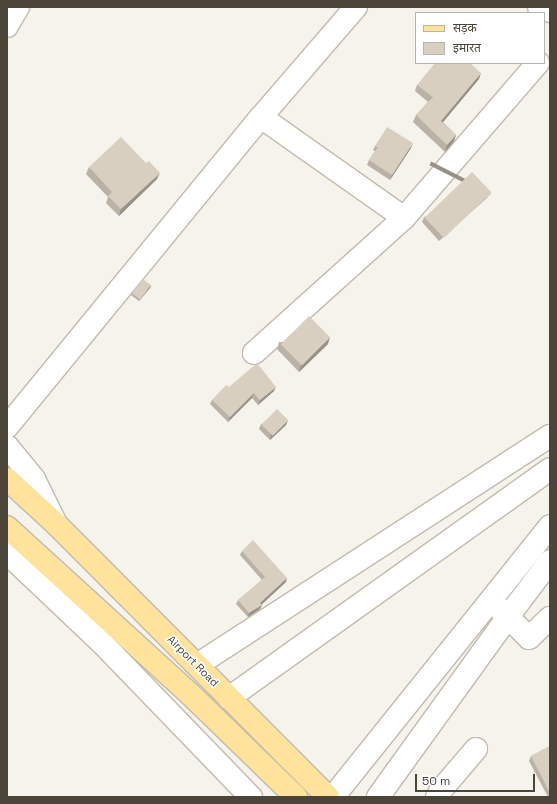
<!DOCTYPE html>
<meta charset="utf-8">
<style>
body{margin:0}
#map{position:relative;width:557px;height:804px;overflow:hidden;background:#f6f3ec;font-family:"Space Grotesk","Noto Sans Devanagari",sans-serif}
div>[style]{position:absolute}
.roads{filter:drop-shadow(1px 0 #c2bbae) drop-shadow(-1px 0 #c2bbae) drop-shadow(0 1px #c2bbae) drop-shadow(0 -1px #c2bbae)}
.minor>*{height:22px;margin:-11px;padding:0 11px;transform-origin:11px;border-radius:11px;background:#fff}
.major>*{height:22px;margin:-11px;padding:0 11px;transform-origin:11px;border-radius:11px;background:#ffe39c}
.wall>*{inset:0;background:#bab2a6}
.shaded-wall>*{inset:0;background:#979187;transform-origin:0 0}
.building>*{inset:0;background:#d8cfc1;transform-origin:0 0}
span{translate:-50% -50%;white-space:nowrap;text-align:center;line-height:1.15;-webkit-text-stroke:3px #fff;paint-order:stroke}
.street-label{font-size:11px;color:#4b4439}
.frame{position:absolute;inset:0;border:8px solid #4b4439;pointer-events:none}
.legend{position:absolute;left:415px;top:12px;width:130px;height:52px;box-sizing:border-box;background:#fff;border:1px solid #b7b4b0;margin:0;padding:5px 7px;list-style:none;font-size:12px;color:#4b4439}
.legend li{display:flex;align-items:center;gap:8px;height:20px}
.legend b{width:20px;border:1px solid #b7b4b0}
.scale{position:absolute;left:415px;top:774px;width:120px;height:18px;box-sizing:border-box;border:2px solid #4b4439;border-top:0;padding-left:5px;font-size:12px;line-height:14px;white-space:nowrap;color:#4b4439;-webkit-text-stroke:3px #fff;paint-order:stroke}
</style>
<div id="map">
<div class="roads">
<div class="minor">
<i style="left:539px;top:7px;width:12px;rotate:20deg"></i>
<i style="left:7px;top:26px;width:22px;rotate:-60deg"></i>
<i style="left:261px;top:117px;width:175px;rotate:35.2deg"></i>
<i style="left:254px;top:353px;width:202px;rotate:-42deg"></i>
<i style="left:404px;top:218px;width:205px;rotate:-49.2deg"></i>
<i style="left:7px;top:427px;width:401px;rotate:-50.7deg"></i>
<i style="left:261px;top:117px;width:145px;rotate:-49.2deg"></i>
<i style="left:7px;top:446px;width:43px;rotate:50.7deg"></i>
<i style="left:34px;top:479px;width:50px;rotate:63.9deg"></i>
<i style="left:7px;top:553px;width:132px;rotate:43.5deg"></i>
<i style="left:103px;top:644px;width:213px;rotate:46deg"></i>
<i style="left:497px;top:606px;width:45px;rotate:45deg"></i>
<i style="left:529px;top:638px;width:29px;rotate:-44deg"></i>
<i style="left:197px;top:665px;width:421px;rotate:-33deg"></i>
<i style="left:229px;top:698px;width:394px;rotate:-35.5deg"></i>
<i style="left:333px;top:797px;width:347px;rotate:-51.3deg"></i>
<i style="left:378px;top:797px;width:226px;rotate:-54.2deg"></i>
<i style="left:510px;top:614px;width:66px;rotate:-53deg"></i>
<i style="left:437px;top:797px;width:8px;rotate:-60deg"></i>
<i style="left:441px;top:790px;width:54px;rotate:-49.5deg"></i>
</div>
<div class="major">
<i style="left:7px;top:479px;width:68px;rotate:42.6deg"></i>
<i style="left:57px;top:525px;width:384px;rotate:45.1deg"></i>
<i style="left:7px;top:527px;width:248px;rotate:42.4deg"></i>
<i style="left:190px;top:694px;width:148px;rotate:44.2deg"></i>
</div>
</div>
<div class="wall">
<i style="clip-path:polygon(479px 79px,443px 122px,456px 135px,454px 141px,445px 152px,413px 122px,416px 115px,428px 102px,415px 91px,417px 85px)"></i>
<i style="clip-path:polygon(375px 146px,411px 148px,390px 180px,367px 165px,369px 160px,375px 151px,373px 150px)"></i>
<i style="clip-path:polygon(89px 167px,157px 179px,119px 216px,106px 203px,108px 197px,86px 174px)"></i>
<i style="clip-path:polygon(489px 196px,439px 241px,422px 222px,424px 217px)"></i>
<i style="clip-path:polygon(151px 285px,150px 288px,139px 301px,131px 295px,132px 293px)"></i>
<i style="clip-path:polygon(279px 342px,328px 344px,299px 372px,277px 349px)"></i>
<i style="clip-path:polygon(229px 387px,274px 391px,258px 405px,252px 398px,228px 422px,210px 404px,212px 400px)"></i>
<i style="clip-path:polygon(288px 420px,286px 425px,270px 440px,259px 429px,261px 424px)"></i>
<i style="clip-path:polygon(242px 551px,286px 582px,262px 604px,262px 605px,260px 609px,248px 617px,236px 604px,238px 600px,262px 580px,240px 555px)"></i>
<i style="clip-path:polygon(550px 746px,550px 797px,548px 797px,529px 761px,531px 756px)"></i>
</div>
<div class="shaded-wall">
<i style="clip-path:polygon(481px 73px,479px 79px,439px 127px,441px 121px)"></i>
<i style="clip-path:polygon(456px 135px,454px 141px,445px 152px,447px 145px)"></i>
<i style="clip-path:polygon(413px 143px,411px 148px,390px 180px,392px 175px)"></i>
<i style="clip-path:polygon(160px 173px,157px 179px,119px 216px,121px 209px)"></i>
<i style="left:491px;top:192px;width:4px;height:67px;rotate:117deg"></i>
<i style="clip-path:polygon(151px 285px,150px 288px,139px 301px,140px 299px)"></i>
<i style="clip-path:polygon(330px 337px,328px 344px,299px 372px,301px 365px)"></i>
<i style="clip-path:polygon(276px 387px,274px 391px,258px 405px,260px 400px)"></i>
<i style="clip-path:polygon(254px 393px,252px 398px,228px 422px,230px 417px)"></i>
<i style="clip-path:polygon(288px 420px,286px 425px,270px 440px,271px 435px)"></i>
<i style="clip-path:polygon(287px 578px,286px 582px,259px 607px,262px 605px,260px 609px,248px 617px,249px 613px)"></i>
</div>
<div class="building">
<i style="clip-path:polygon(435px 63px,470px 63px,481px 73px,441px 121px,456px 135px,447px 145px,416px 115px,433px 97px,417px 85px)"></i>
<i style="clip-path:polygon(387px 127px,413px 143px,392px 175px,369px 160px,378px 147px,375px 146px)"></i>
<i style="clip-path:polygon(121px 137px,146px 163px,149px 161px,160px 173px,121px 209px,108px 196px,112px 192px,89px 167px)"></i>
<i style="left:472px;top:172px;width:28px;height:66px;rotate:46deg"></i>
<i style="left:143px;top:279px;width:10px;height:18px;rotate:37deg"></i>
<i style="left:309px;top:316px;width:30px;height:40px;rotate:45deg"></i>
<i style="clip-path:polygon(257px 363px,276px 387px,260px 400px,254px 393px,230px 417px,212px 400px,226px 385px,229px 387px)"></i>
<i style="left:277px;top:409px;width:16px;height:22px;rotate:45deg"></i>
<i style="clip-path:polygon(253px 540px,287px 578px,260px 603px,262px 605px,249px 613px,238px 600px,265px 577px,242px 551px)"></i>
<i style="clip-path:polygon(550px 746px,550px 793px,531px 756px)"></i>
</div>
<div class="street-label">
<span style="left:193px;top:661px;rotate:45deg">Airport Road</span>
</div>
<div class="frame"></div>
<ul class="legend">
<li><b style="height:5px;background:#ffe39c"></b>सड़क</li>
<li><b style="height:11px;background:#d8cfc1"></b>इमारत</li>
</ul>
<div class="scale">50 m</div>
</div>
